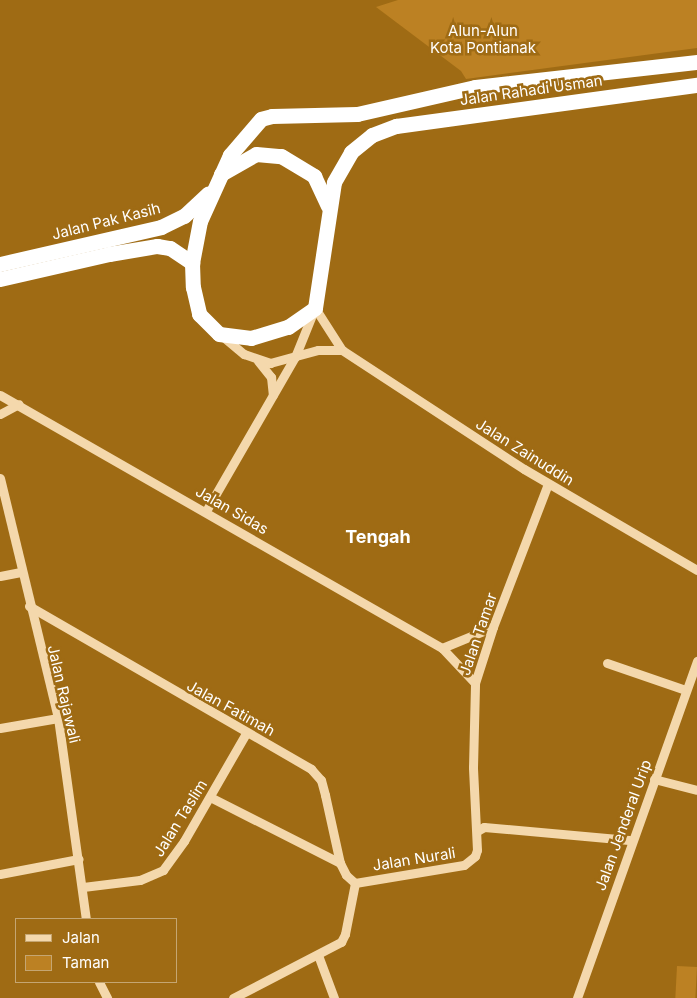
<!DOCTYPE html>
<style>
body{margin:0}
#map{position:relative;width:697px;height:998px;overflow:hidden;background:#9f6b14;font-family:Inter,sans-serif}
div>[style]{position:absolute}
.green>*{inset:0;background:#bc8123;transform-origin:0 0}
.minor>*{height:9px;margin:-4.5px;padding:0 4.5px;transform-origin:4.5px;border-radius:4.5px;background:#f4d8ac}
.highway>*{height:15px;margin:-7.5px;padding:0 7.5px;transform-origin:7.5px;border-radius:7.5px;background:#fff}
span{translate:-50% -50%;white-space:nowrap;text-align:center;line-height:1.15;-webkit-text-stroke:5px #9f6b14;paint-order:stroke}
.park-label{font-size:15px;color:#fffdfb}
.street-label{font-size:15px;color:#fff}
.quarter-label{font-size:18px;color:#fff;font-weight:700}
.legend{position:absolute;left:15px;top:918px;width:162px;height:65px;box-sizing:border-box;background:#9f6b14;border:1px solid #c5a672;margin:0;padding:6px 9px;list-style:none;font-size:15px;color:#fff}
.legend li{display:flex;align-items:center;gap:10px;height:25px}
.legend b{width:25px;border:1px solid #c5a672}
</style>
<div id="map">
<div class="green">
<i style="clip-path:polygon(398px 0,697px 0,697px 48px,466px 79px,461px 71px,376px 7px)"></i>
<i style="left:677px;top:966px;width:20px;height:32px;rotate:3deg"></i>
</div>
<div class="minor">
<i style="left:315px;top:308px;width:50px;rotate:57.3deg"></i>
<i style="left:342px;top:350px;width:217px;rotate:33.2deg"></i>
<i style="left:524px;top:469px;width:200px;rotate:30.3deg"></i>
<i style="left:221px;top:335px;width:30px;rotate:40deg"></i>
<i style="left:244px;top:354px;width:28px;rotate:19deg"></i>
<i style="left:270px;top:363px;width:50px;rotate:-15.2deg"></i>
<i style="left:318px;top:350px;width:24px"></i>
<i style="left:258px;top:361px;width:21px;rotate:51deg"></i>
<i style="left:271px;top:377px;width:18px;rotate:84deg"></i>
<i style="left:0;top:395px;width:509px;rotate:29.79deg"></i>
<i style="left:442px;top:648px;width:48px;rotate:46.7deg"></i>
<i style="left:0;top:414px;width:21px;rotate:-28deg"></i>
<i style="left:0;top:478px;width:247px;rotate:76.4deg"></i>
<i style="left:58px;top:718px;width:203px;rotate:82.1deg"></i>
<i style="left:206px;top:511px;width:178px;rotate:-60deg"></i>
<i style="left:295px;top:357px;width:51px;rotate:-68deg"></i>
<i style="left:0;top:576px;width:21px;rotate:-11deg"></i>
<i style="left:29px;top:606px;width:326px;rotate:30deg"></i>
<i style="left:311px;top:769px;width:15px;rotate:48deg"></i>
<i style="left:321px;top:780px;width:16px;rotate:75deg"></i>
<i style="left:325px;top:795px;width:70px;rotate:77.6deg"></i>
<i style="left:340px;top:863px;width:13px;rotate:63deg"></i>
<i style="left:346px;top:875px;width:12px;rotate:42deg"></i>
<i style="left:442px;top:648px;width:55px;rotate:-22.4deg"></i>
<i style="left:607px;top:663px;width:83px;rotate:18.9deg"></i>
<i style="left:0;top:728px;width:59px;rotate:-9.8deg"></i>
<i style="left:654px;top:779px;width:44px;rotate:14.3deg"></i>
<i style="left:210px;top:797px;width:146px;rotate:26.9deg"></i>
<i style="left:477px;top:831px;width:8px;rotate:-30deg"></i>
<i style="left:484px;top:827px;width:148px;rotate:5.1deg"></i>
<i style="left:0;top:874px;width:80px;rotate:-10.8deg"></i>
<i style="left:83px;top:887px;width:57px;rotate:-7deg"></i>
<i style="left:140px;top:880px;width:25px;rotate:-23deg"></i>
<i style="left:163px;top:870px;width:36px;rotate:-54deg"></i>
<i style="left:184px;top:841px;width:125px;rotate:-60.1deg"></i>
<i style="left:318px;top:955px;width:46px;rotate:69.6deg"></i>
<i style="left:99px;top:982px;width:18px;rotate:63deg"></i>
<i style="left:233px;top:998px;width:122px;rotate:-27.4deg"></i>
<i style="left:341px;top:942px;width:9px;rotate:-63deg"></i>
<i style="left:345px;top:934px;width:52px;rotate:-78.9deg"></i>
<i style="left:355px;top:883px;width:110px;rotate:-9.4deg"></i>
<i style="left:464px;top:865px;width:14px;rotate:-39deg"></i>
<i style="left:475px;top:856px;width:6px;rotate:-72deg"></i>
<i style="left:477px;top:850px;width:83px;rotate:-92.8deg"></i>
<i style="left:473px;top:767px;width:84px;rotate:-88.6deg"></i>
<i style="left:475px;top:683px;width:59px;rotate:-72.2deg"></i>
<i style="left:493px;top:627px;width:153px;rotate:-69deg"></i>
<i style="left:577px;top:998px;width:358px;rotate:-70.4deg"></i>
</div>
<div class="highway">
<i style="left:697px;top:62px;width:223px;rotate:173.6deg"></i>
<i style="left:475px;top:87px;width:121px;rotate:167.1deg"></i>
<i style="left:357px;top:114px;width:85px;rotate:178.7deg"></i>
<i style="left:272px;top:116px;width:11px;rotate:165deg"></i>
<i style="left:261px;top:119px;width:48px;rotate:130.7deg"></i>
<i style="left:230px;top:155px;width:72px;rotate:114.4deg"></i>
<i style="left:200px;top:221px;width:43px;rotate:100.8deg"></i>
<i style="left:192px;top:263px;width:24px;rotate:88deg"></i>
<i style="left:193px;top:287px;width:28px;rotate:77deg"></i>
<i style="left:199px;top:314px;width:28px;rotate:45deg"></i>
<i style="left:219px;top:334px;width:32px;rotate:7deg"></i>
<i style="left:251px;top:338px;width:39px;rotate:-17deg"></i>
<i style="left:288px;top:327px;width:33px;rotate:-35deg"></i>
<i style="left:315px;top:308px;width:127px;rotate:-81.4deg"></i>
<i style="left:334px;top:182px;width:34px;rotate:-60deg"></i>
<i style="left:351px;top:152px;width:27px;rotate:-39deg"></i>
<i style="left:372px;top:135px;width:26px;rotate:-21deg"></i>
<i style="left:396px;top:126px;width:304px;rotate:-7.8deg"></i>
<i style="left:221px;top:174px;width:40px;rotate:-29.7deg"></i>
<i style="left:256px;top:154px;width:25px;rotate:5deg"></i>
<i style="left:281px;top:156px;width:39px;rotate:31deg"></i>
<i style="left:314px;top:176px;width:33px;rotate:65deg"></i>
<i style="left:0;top:264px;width:165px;rotate:-12.9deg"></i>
<i style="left:161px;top:227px;width:25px;rotate:-26deg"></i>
<i style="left:184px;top:216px;width:33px;rotate:-43deg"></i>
<i style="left:0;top:279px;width:112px;rotate:-12.9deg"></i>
<i style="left:109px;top:254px;width:49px;rotate:-9.5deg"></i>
<i style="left:157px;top:246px;width:13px;rotate:9deg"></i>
<i style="left:170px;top:248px;width:27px;rotate:34deg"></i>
</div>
<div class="park-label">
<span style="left:483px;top:39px">Alun-Alun<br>Kota Pontianak</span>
</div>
<div class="street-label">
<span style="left:531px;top:90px;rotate:-8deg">Jalan Rahadi Usman</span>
<span style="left:106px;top:221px;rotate:-14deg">Jalan Pak Kasih</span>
<span style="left:525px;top:452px;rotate:32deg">Jalan Zainuddin</span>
<span style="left:232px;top:510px;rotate:30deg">Jalan Sidas</span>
<span style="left:478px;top:634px;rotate:-71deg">Jalan Tamar</span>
<span style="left:64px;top:694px;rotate:77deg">Jalan Rajawali</span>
<span style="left:231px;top:708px;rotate:29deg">Jalan Fatimah</span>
<span style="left:180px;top:818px;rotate:-58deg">Jalan Taslim</span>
<span style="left:623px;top:825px;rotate:-70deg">Jalan Jenderal Urip</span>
<span style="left:414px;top:859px;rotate:-9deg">Jalan Nurali</span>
</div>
<div class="quarter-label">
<span style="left:378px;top:537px">Tengah</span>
</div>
<ul class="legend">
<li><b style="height:6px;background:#f4d8ac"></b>Jalan</li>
<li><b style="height:14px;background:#bc8123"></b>Taman</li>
</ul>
</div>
